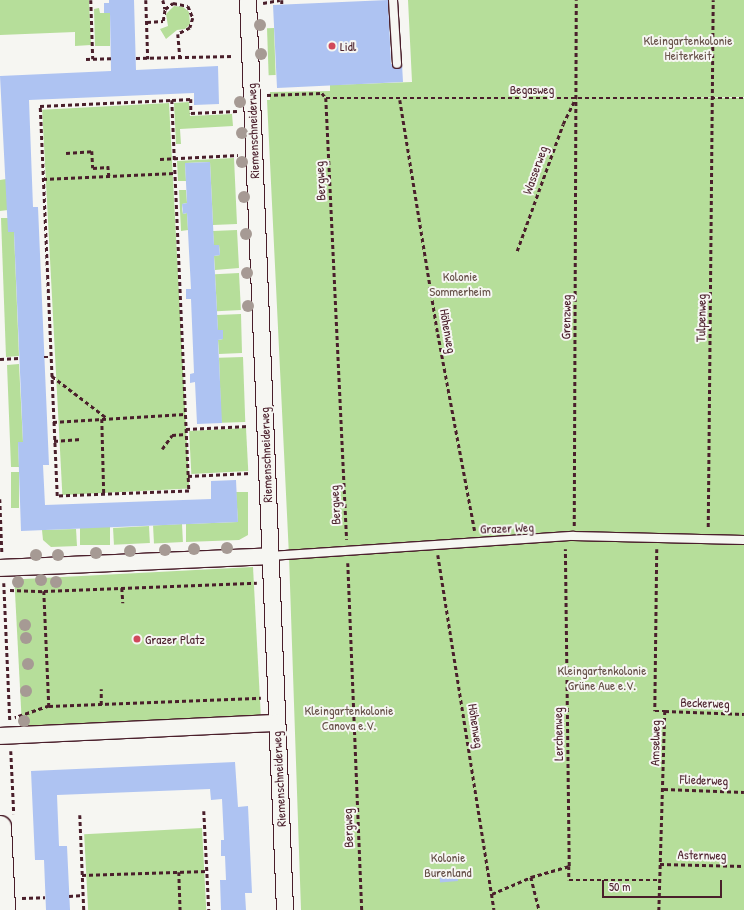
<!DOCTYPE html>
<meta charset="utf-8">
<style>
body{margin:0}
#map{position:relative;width:744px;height:910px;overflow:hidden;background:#f6f6f2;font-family:"Patrick Hand",sans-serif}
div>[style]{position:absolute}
.green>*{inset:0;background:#b6de9a;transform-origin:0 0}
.building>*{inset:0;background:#aec3f2;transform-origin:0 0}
.path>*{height:2.5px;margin-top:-1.25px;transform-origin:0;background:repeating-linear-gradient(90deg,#4a1f2b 0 4px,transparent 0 7px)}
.roads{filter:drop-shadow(1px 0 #4a1f2b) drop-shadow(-1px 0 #4a1f2b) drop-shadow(0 1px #4a1f2b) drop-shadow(0 -1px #4a1f2b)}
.lane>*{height:8px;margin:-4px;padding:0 4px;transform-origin:4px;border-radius:4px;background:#f6f6f2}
.street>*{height:16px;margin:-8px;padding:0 8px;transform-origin:8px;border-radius:8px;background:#f6f6f2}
.secondary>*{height:22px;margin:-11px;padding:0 11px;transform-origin:11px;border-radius:11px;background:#f6f6f2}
.trees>*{width:12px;height:12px;margin:-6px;border-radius:50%;background:#a69a94}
.dots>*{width:11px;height:11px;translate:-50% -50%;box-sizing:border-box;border:2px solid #f6f6f2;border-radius:50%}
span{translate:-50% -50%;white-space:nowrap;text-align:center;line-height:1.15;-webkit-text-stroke:4px #f6f6f2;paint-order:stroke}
.park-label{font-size:13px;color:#654f47}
.poi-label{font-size:13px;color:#4a1f2b}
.left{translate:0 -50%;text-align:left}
.street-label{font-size:13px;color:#4a1f2b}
.scale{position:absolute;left:602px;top:880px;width:120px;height:18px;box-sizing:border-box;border:2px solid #4a1f2b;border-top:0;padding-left:5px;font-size:12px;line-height:14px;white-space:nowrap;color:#4a1f2b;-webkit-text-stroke:3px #f6f6f2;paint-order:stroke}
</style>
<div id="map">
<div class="green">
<i style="clip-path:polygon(0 0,89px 0,91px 45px,75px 46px,75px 32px,0 35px)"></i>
<i style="clip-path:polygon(408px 0,744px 0,744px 97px,664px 97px,744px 98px,744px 910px,301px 910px,289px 556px,267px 100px,270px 100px,270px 92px,330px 91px,330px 85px,412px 82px)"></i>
<i style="clip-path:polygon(174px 6px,183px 7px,189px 12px,190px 24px,185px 29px,177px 30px,166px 39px,160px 29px,168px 26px,166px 14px)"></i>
<i style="clip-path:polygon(99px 8px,100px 13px,110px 13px,110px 46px,95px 46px,94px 9px)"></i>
<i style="left:274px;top:28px;width:47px;height:7px;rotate:88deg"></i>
<i style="clip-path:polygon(189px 102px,190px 116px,232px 114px,233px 126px,180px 129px,181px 144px,176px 144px,174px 103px)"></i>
<i style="left:169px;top:103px;width:386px;height:127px;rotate:87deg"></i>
<i style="clip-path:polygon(234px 158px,237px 224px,213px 225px,210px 162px,185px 163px,186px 181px,178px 181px,177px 161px)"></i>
<i style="clip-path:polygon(6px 179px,8px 210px,0 211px,0 180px)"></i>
<i style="clip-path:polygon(179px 190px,186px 190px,187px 203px,182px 204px,182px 209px,183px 214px,187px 213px,188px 230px,181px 231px)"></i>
<i style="clip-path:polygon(1px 218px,8px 218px,14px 232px,19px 356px,6px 357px)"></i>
<i style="clip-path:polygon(237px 230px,239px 268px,215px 270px,214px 256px,220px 255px,219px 245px,214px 245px,213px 231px)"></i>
<i style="left:239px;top:273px;width:37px;height:24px;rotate:87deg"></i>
<i style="clip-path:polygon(241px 314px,242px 353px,219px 354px,218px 340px,223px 339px,223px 330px,218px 330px,217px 315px)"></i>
<i style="left:243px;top:357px;width:65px;height:24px;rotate:88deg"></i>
<i style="clip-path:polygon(19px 364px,23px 442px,18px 442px,19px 467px,11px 467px,7px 365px)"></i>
<i style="left:246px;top:428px;width:43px;height:57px;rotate:87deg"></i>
<i style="left:11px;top:472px;width:8px;height:36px"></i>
<i style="clip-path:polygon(236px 492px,248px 492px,248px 535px,239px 540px,186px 542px,186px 524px,238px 522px)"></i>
<i style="left:182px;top:524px;width:18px;height:29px;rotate:87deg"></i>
<i style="left:149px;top:526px;width:17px;height:36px;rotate:87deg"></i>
<i style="left:110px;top:527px;width:18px;height:30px;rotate:90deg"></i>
<i style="clip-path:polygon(76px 529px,77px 546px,51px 547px,43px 540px,42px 530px)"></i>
<i style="left:253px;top:567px;width:148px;height:239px;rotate:87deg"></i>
<i style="left:202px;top:828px;width:82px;height:118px;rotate:87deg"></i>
</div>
<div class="building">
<i style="clip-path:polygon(109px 0,134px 0,136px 70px,218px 66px,219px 104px,194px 105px,194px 93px,29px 100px,33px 207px,38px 207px,49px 465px,43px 465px,45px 505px,211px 499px,211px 481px,236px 480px,238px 522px,21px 531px,18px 442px,23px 442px,14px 232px,8px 232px,0 76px,111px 71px,110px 13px,104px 13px,104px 3px,109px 3px)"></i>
<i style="clip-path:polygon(388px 0,391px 64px,402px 64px,403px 82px,277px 88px,273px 5px)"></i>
<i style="clip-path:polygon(210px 162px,214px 245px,219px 245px,220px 255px,214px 256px,218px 330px,223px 330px,223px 339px,218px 340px,222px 423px,197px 424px,195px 382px,190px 383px,190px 374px,194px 373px,191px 299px,186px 299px,186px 289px,191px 289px,187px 213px,183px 214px,182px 204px,187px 203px,185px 163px)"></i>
<i style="clip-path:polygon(235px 762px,238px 807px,248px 806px,252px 893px,245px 893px,246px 910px,221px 910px,220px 880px,226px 880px,225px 856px,221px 856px,221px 840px,224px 840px,222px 799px,211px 800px,210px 789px,57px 795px,59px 846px,67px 846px,70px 910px,46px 910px,44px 860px,35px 860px,31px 771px)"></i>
<i style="left:457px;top:870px;width:11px;height:18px;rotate:85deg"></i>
</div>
<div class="path">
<i style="left:91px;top:0;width:59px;rotate:88.1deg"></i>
<i style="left:146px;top:0;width:59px;rotate:88.1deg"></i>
<i style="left:163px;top:0;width:9px;rotate:77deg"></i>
<i style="left:282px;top:0;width:4px;rotate:90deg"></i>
<i style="left:263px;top:3px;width:17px;rotate:-10deg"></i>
<i style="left:147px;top:22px;width:16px;rotate:-4deg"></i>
<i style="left:163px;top:21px;width:12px;rotate:-81deg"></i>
<i style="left:165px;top:9px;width:10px;rotate:-37deg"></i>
<i style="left:173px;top:3px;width:15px;rotate:11deg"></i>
<i style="left:188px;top:6px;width:13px;rotate:67deg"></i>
<i style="left:193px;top:18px;width:10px;rotate:107deg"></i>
<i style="left:190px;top:28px;width:13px;rotate:153deg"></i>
<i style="left:178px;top:34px;width:25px;rotate:85deg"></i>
<i style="left:136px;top:58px;width:98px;rotate:-1.2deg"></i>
<i style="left:86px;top:59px;width:25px;rotate:-2deg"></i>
<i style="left:267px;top:95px;width:55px;rotate:-2.1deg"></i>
<i style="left:322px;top:93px;width:6px;rotate:51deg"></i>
<i style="left:326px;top:98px;width:442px;rotate:87.3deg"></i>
<i style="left:326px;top:98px;width:418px"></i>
<i style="left:172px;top:100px;width:391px;rotate:87.5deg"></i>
<i style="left:189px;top:491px;width:132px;rotate:177.8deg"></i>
<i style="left:57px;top:496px;width:390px;rotate:-92.5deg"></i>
<i style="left:40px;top:106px;width:132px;rotate:-2.6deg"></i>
<i style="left:172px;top:100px;width:19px;rotate:-3deg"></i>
<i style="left:191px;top:99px;width:14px;rotate:90deg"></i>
<i style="left:191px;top:113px;width:46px;rotate:-2.5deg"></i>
<i style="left:400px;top:100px;width:237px;rotate:80.8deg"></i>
<i style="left:438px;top:334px;width:200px;rotate:79.4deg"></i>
<i style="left:66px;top:153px;width:26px;rotate:-4deg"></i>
<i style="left:92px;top:151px;width:17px;rotate:87deg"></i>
<i style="left:93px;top:168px;width:15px;rotate:-4deg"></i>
<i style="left:160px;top:159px;width:78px;rotate:-2.9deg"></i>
<i style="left:108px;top:166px;width:10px;rotate:84deg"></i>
<i style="left:43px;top:179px;width:132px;rotate:-2.6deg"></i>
<i style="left:517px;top:251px;width:135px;rotate:-70.1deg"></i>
<i style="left:563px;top:124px;width:28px;rotate:-64deg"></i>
<i style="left:44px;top:357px;width:7px"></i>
<i style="left:0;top:359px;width:19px;rotate:-3deg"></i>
<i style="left:52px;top:376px;width:69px;rotate:37.4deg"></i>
<i style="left:102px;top:419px;width:75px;rotate:88.5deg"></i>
<i style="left:53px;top:422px;width:132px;rotate:-3.5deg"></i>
<i style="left:186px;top:429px;width:63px;rotate:-2.7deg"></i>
<i style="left:54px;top:441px;width:27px;rotate:-4deg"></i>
<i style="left:162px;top:449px;width:17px;rotate:-54deg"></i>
<i style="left:172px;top:435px;width:14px;rotate:-4deg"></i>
<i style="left:188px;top:476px;width:63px;rotate:-2.7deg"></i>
<i style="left:0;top:499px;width:53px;rotate:87.8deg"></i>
<i style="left:574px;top:526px;width:526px;rotate:-89.78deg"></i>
<i style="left:708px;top:527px;width:527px;rotate:-89.46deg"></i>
<i style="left:657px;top:549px;width:162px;rotate:90.7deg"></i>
<i style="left:655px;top:711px;width:10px"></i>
<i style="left:665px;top:711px;width:199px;rotate:91.7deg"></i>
<i style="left:438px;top:555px;width:359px;rotate:81deg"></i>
<i style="left:348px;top:563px;width:347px;rotate:87.7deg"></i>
<i style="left:4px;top:583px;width:137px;rotate:87.5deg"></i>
<i style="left:122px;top:588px;width:15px;rotate:86deg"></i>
<i style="left:10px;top:590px;width:34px;rotate:2deg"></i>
<i style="left:44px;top:591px;width:115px;rotate:87.5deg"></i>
<i style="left:49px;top:706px;width:36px;rotate:161deg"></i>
<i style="left:44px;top:591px;width:213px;rotate:-2.2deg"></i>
<i style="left:101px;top:705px;width:16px;rotate:-90deg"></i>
<i style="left:49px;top:706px;width:212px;rotate:-2.2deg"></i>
<i style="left:665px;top:711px;width:79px;rotate:2.2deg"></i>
<i style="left:11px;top:751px;width:63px;rotate:87.3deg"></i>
<i style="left:664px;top:789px;width:80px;rotate:2.1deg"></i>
<i style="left:204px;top:811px;width:99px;rotate:87.1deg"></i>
<i style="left:80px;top:815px;width:95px;rotate:87.6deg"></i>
<i style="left:660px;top:864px;width:84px;rotate:1.4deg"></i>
<i style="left:569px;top:866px;width:14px;rotate:90deg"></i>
<i style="left:569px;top:880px;width:90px"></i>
<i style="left:179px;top:872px;width:38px;rotate:88deg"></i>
<i style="left:82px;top:875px;width:125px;rotate:-1.8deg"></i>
<i style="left:531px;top:877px;width:34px;rotate:76deg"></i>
<i style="left:492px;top:894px;width:43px;rotate:-23.6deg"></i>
<i style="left:531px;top:877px;width:40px;rotate:-16deg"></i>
<i style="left:569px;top:866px;width:317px;rotate:-90.7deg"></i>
<i style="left:69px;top:896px;width:14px;rotate:-4deg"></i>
<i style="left:22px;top:898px;width:23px;rotate:-2deg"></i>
</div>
<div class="roads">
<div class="lane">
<i style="left:393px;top:0;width:64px;rotate:86.4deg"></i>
<i style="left:270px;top:556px;width:304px;rotate:-3.8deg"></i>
<i style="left:573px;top:536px;width:171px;rotate:1.3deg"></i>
</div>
<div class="street">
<i style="left:248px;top:0;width:911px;rotate:87.67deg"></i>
<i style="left:0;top:568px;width:270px;rotate:-2.5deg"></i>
<i style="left:0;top:736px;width:277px;rotate:-2.7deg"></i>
</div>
<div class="secondary">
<i style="left:0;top:827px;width:83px;rotate:87.2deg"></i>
</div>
</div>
<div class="trees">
<i style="left:260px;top:25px"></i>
<i style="left:261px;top:54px"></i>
<i style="left:240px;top:102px"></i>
<i style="left:242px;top:133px"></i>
<i style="left:242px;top:162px"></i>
<i style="left:244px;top:197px"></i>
<i style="left:246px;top:234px"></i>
<i style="left:247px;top:273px"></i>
<i style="left:248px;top:306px"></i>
<i style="left:227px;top:548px"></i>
<i style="left:194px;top:549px"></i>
<i style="left:165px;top:550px"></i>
<i style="left:130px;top:551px"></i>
<i style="left:96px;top:553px"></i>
<i style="left:36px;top:555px"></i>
<i style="left:58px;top:555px"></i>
<i style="left:41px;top:580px"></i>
<i style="left:18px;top:582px"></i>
<i style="left:56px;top:582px"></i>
<i style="left:25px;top:625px"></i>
<i style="left:26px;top:638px"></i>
<i style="left:28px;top:664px"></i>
<i style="left:26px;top:691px"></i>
<i style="left:24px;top:721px"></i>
</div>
<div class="dots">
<i style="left:332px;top:46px;background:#d1495b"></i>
<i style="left:137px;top:639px;background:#d1495b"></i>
</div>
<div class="park-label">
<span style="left:688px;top:48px">Kleingartenkolonie<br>Heiterkeit</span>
<span style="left:460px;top:284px">Kolonie<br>Sommerheim</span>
<span style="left:602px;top:678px">Kleingartenkolonie<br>Grüne Aue e.V.</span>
<span style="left:349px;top:718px">Kleingartenkolonie<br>Canova e.V.</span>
<span style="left:448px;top:865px">Kolonie<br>Burenland</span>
</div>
<div class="poi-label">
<span class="left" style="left:340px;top:46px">Lidl</span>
<span class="left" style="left:145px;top:639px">Grazer Platz</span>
</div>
<div class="street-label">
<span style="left:532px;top:89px">Begasweg</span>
<span style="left:253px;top:131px;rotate:-92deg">Riemenschneiderweg</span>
<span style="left:535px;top:170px;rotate:-70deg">Wasserweg</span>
<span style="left:320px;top:181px;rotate:-93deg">Bergweg</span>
<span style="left:566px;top:317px;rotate:-89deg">Grenzweg</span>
<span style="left:701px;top:318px;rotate:-89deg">Tulpenweg</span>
<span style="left:448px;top:331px;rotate:80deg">Höhenweg</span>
<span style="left:266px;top:455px;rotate:-92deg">Riemenschneiderweg</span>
<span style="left:335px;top:505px;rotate:-93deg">Bergweg</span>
<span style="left:507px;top:528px;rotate:-2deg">Grazer Weg</span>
<span style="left:705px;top:703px;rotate:2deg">Beckerweg</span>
<span style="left:476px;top:726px;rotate:81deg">Höhenweg</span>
<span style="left:558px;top:734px;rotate:-91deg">Lerchenweg</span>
<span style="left:655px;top:743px;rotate:-89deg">Amselweg</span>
<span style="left:279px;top:779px;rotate:-93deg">Riemenschneiderweg</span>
<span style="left:704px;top:780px;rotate:2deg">Fliederweg</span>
<span style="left:348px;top:828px;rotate:-92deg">Bergweg</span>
<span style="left:702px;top:855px;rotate:1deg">Asternweg</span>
</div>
<div class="scale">50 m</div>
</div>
